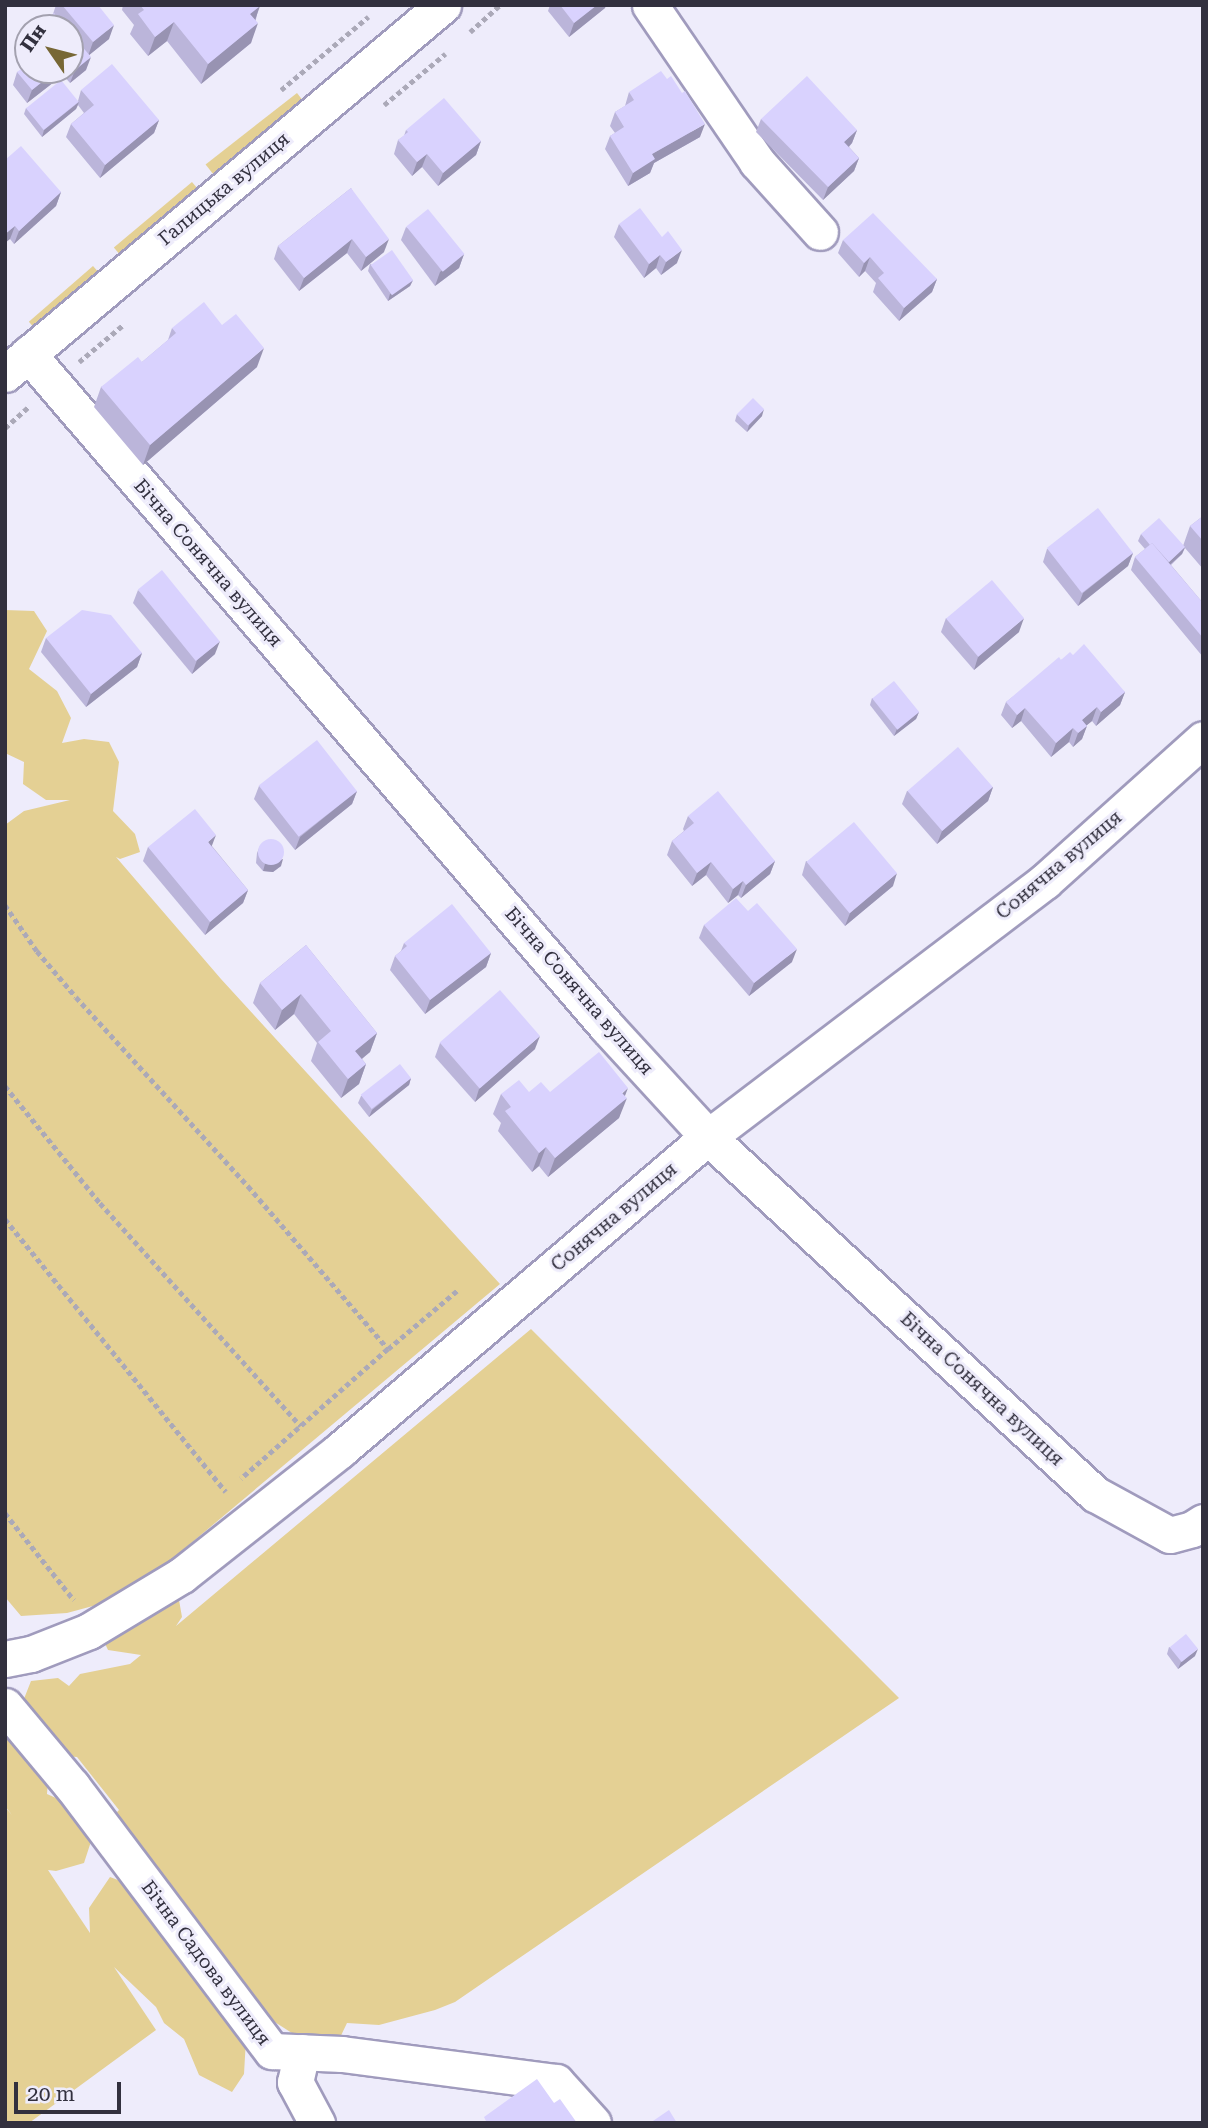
<!DOCTYPE html>
<meta charset="utf-8">
<style>
body{margin:0}
#map{position:relative;width:1208px;height:2128px;overflow:hidden;background:#eeecfb;font-family:"Roboto Serif",serif}
div>[style]{position:absolute}
.green>*{inset:0;background:#e4d094;transform-origin:0 0}
.path>*{height:4.5px;margin-top:-2.25px;transform-origin:0;background:repeating-linear-gradient(90deg,#aba9b8 0 5px,transparent 0 8.5px)}
.roads{filter:drop-shadow(2px 0 #a09bbd) drop-shadow(-2px 0 #a09bbd) drop-shadow(0 2px #a09bbd) drop-shadow(0 -2px #a09bbd)}
.minor>*{height:35px;margin:-17.5px;padding:0 17.5px;transform-origin:17.5px;border-radius:17.5px;background:#fff}
.wall>*{inset:0;background:#bbb5da}
.shaded-wall>*{inset:0;background:#9893b2}
.building>*{inset:0;background:#d9d2fe;transform-origin:0 0}
.round{border-radius:50%}
span{translate:-50% -50%;white-space:nowrap;text-align:center;line-height:1.15;-webkit-text-stroke:6px #eeecfb;paint-order:stroke}
.street-label{font-size:19px;color:#32303e}
.frame{position:absolute;inset:0;border:7px solid #32303e;pointer-events:none}
.north{position:absolute;left:14px;top:14px;width:70px;height:70px;box-sizing:border-box;background:#eeecfb;border:2px solid #a3a1af;border-radius:50%;rotate:305deg;font-size:19px;font-weight:700;line-height:28px;text-align:center;color:#32303e}
.north::after{content:'';display:block;margin:auto;width:24px;height:32px;background:#776735;clip-path:polygon(50% 0,100% 100%,50% 72%,0 100%)}
.scale{position:absolute;left:14px;top:2082px;width:107px;height:32px;box-sizing:border-box;border:4px solid #32303e;border-top:0;padding-left:9px;font-size:21px;line-height:24px;white-space:nowrap;color:#32303e;-webkit-text-stroke:5px #eeecfb;paint-order:stroke}
</style>
<div id="map">
<div class="green">
<i style="left:297px;top:93px;width:18px;height:116px;rotate:52deg"></i>
<i style="left:192px;top:182px;width:17px;height:102px;rotate:50deg"></i>
<i style="left:93px;top:266px;width:18px;height:85px;rotate:49deg"></i>
<i style="clip-path:polygon(5px 610px,34px 611px,47px 631px,29px 669px,57px 691px,71px 718px,62px 743px,84px 739px,109px 742px,119px 762px,113px 811px,135px 834px,140px 852px,120px 859px,116px 857px,221px 979px,500px 1284px,171px 1560px,115px 1600px,67px 1613px,21px 1616px,5px 1597px,5px 825px,24px 811px,70px 800px,46px 800px,23px 784px,24px 762px,5px 753px)"></i>
<i style="clip-path:polygon(531px 1329px,899px 1698px,455px 2002px,435px 2010px,379px 2025px,347px 2023px,336px 2046px,295px 2035px,242px 2001px,110px 1819px,119px 1810px,77px 1757px,52px 1755px,18px 1714px,31px 1681px,58px 1678px,69px 1686px,80px 1674px,130px 1664px,141px 1655px,108px 1650px,102px 1637px,131px 1602px,179px 1600px,182px 1617px,176px 1626px)"></i>
<i style="clip-path:polygon(5px 1714px,49px 1767px,47px 1794px,94px 1815px,97px 1823px,84px 1863px,56px 1871px,48px 1870px,90px 1933px,89px 1908px,110px 1877px,147px 1891px,246px 2039px,244px 2074px,232px 2092px,199px 2075px,184px 2039px,164px 2023px,156px 2007px,114px 1967px,156px 2030px,29px 2123px,5px 2123px,5px 1807px,12px 1815px,5px 1806px)"></i>
</div>
<div class="path">
<i style="left:470px;top:32px;width:40px;rotate:-42deg"></i>
<i style="left:281px;top:90px;width:114px;rotate:-40deg"></i>
<i style="left:384px;top:105px;width:80px;rotate:-39.9deg"></i>
<i style="left:79px;top:362px;width:57px;rotate:-40.1deg"></i>
<i style="left:5px;top:428px;width:31px;rotate:-42deg"></i>
<i style="left:5px;top:905px;width:56px;rotate:55.2deg"></i>
<i style="left:37px;top:951px;width:60px;rotate:49.7deg"></i>
<i style="left:76px;top:997px;width:256px;rotate:47.7deg"></i>
<i style="left:248px;top:1186px;width:215px;rotate:49.3deg"></i>
<i style="left:388px;top:1349px;width:196px;rotate:138.5deg"></i>
<i style="left:5px;top:1086px;width:151px;rotate:50.9deg"></i>
<i style="left:100px;top:1203px;width:300px;rotate:48deg"></i>
<i style="left:5px;top:1219px;width:351px;rotate:51deg"></i>
<i style="left:388px;top:1349px;width:93px;rotate:-40.2deg"></i>
<i style="left:5px;top:1513px;width:111px;rotate:51.6deg"></i>
</div>
<div class="roads">
<div class="minor">
<i style="left:650px;top:5px;width:190px;rotate:55.7deg"></i>
<i style="left:757px;top:162px;width:94px;rotate:48deg"></i>
<i style="left:28px;top:354px;width:888px;rotate:49.29deg"></i>
<i style="left:607px;top:1027px;width:149px;rotate:47.4deg"></i>
<i style="left:708px;top:1137px;width:527px;rotate:42.69deg"></i>
<i style="left:1095px;top:1494px;width:85px;rotate:28.7deg"></i>
<i style="left:1170px;top:1535px;width:23px;rotate:-15deg"></i>
<i style="left:1192px;top:1529px;width:13px;rotate:-32deg"></i>
<i style="left:5px;top:374px;width:573px;rotate:-40.11deg"></i>
<i style="left:5px;top:1659px;width:26px;rotate:-11deg"></i>
<i style="left:31px;top:1654px;width:62px;rotate:-21.6deg"></i>
<i style="left:89px;top:1631px;width:109px;rotate:-31.1deg"></i>
<i style="left:182px;top:1575px;width:201px;rotate:-38.3deg"></i>
<i style="left:340px;top:1450px;width:483px;rotate:-40.4deg"></i>
<i style="left:708px;top:1137px;width:423px;rotate:-37.2deg"></i>
<i style="left:1045px;top:881px;width:212px;rotate:-41.9deg"></i>
<i style="left:5px;top:1706px;width:104px;rotate:50.1deg"></i>
<i style="left:72px;top:1786px;width:332px;rotate:53deg"></i>
<i style="left:272px;top:2051px;width:70px;rotate:2.5deg"></i>
<i style="left:342px;top:2054px;width:216px;rotate:7.5deg"></i>
<i style="left:556px;top:2082px;width:55px;rotate:47.9deg"></i>
<i style="left:302px;top:2052px;width:31px;rotate:103deg"></i>
<i style="left:295px;top:2082px;width:47px;rotate:61.8deg"></i>
</div>
</div>
<div class="wall">
<i style="clip-path:polygon(56px 5px,98px 5px,109px 39px,89px 55px,86px 70px,70px 83px,63px 75px,27px 103px,13px 85px,17px 72px,28px 70px,70px 70px,70px 28px,35px 28px,53px 14px)"></i>
<i style="clip-path:polygon(123px 5px,259px 5px,251px 43px,201px 84px,167px 41px,148px 56px,130px 34px,134px 25px,122px 10px)"></i>
<i style="clip-path:polygon(550px 5px,606px 5px,605px 8px,569px 37px,548px 11px)"></i>
<i style="clip-path:polygon(28px 34px,28px 56px,22px 48px)"></i>
<i style="clip-path:polygon(81px 90px,159px 120px,154px 133px,100px 178px,66px 137px,71px 124px,84px 113px,78px 105px,76px 109px,42px 137px,24px 114px,26px 108px,78px 101px)"></i>
<i style="clip-path:polygon(629px 92px,700px 137px,654px 163px,650px 173px,628px 186px,605px 149px,610px 136px,615px 133px,610px 126px,615px 112px,625px 106px)"></i>
<i style="clip-path:polygon(761px 119px,857px 130px,852px 143px,849px 147px,859px 158px,854px 171px,823px 200px,756px 132px)"></i>
<i style="clip-path:polygon(406px 130px,481px 141px,476px 155px,438px 186px,422px 167px,412px 176px,394px 154px,398px 140px,404px 136px)"></i>
<i style="clip-path:polygon(5px 160px,61px 192px,56px 206px,14px 244px,10px 239px)"></i>
<i style="clip-path:polygon(351px 188px,384px 252px,361px 271px,347px 253px,299px 291px,274px 259px,278px 246px)"></i>
<i style="clip-path:polygon(619px 224px,677px 263px,661px 275px,656px 268px,644px 278px,614px 237px)"></i>
<i style="clip-path:polygon(406px 227px,464px 254px,459px 268px,435px 286px,401px 240px)"></i>
<i style="clip-path:polygon(843px 240px,937px 279px,932px 292px,899px 321px,873px 292px,876px 283px,865px 271px,859px 277px,838px 253px)"></i>
<i style="clip-path:polygon(370px 264px,413px 280px,410px 286px,388px 301px,368px 271px)"></i>
<i style="clip-path:polygon(172px 328px,257px 367px,143px 465px,94px 407px,101px 387px,142px 362px,168px 340px)"></i>
<i style="clip-path:polygon(737px 414px,762px 416px,747px 432px,735px 421px)"></i>
<i style="clip-path:polygon(1203px 516px,1203px 569px,1185px 548px,1182px 554px,1171px 565px,1203px 603px,1203px 657px,1131px 570px,1135px 557px,1145px 549px,1138px 541px,1141px 534px,1183px 546px,1190px 526px)"></i>
<i style="clip-path:polygon(1047px 549px,1133px 553px,1128px 566px,1078px 606px,1043px 562px)"></i>
<i style="clip-path:polygon(138px 590px,215px 654px,192px 674px,133px 603px)"></i>
<i style="clip-path:polygon(946px 618px,1019px 632px,974px 670px,941px 632px)"></i>
<i style="clip-path:polygon(46px 638px,142px 653px,137px 667px,86px 707px,41px 652px)"></i>
<i style="clip-path:polygon(1073px 655px,1125px 692px,1120px 705px,1096px 726px,1092px 721px,1087px 725px,1082px 739px,1073px 747px,1069px 742px,1051px 757px,1021px 721px,1012px 728px,1001px 715px,1006px 702px,1061px 660px)"></i>
<i style="clip-path:polygon(872px 698px,919px 712px,916px 719px,894px 736px,870px 705px)"></i>
<i style="clip-path:polygon(259px 786px,357px 791px,352px 804px,295px 850px,254px 799px)"></i>
<i style="clip-path:polygon(993px 787px,988px 801px,937px 844px,902px 804px,907px 791px)"></i>
<i style="clip-path:polygon(688px 816px,775px 861px,770px 874px,741px 898px,738px 895px,728px 903px,706px 875px,692px 886px,667px 855px,672px 841px,684px 831px,683px 829px)"></i>
<i style="clip-path:polygon(212px 846px,248px 890px,243px 903px,205px 935px,143px 861px,148px 847px)"></i>
<i style="clip-path:polygon(260px 846px,281px 866px,273px 872px,263px 871px,256px 863px,257px 853px)"></i>
<i style="clip-path:polygon(806px 861px,893px 886px,845px 926px,802px 875px)"></i>
<i style="clip-path:polygon(748px 911px,792px 962px,749px 996px,699px 938px,704px 925px)"></i>
<i style="clip-path:polygon(404px 943px,491px 953px,486px 967px,425px 1014px,390px 970px,395px 956px,401px 951px)"></i>
<i style="clip-path:polygon(306px 945px,377px 1033px,370px 1052px,362px 1059px,366px 1064px,359px 1084px,341px 1098px,311px 1061px,317px 1043px,294px 1014px,275px 1030px,253px 1003px,260px 983px)"></i>
<i style="clip-path:polygon(440px 1043px,535px 1049px,475px 1102px,435px 1057px)"></i>
<i style="clip-path:polygon(411px 1078px,409px 1085px,369px 1117px,358px 1103px,361px 1096px)"></i>
<i style="clip-path:polygon(529px 1092px,550px 1092px,625px 1096px,619px 1118px,548px 1177px,539px 1166px,532px 1172px,498px 1131px,501px 1123px,493px 1114px,501px 1094px)"></i>
<i style="clip-path:polygon(1169px 1647px,1195px 1656px,1178px 1669px,1167px 1654px)"></i>
</div>
<div class="shaded-wall">
<i style="clip-path:polygon(597px 5px,606px 5px,605px 8px,569px 37px,574px 23px)"></i>
<i style="clip-path:polygon(260px 6px,253px 26px,250px 14px)"></i>
<i style="clip-path:polygon(174px 22px,167px 41px,148px 56px,155px 37px)"></i>
<i style="clip-path:polygon(258px 23px,251px 43px,201px 84px,208px 64px)"></i>
<i style="clip-path:polygon(114px 25px,109px 39px,88px 56px,93px 42px)"></i>
<i style="clip-path:polygon(91px 57px,86px 70px,70px 83px,75px 70px)"></i>
<i style="clip-path:polygon(57px 70px,65px 70px,63px 75px,27px 103px,32px 90px)"></i>
<i style="clip-path:polygon(79px 102px,76px 109px,42px 137px,44px 130px)"></i>
<i style="clip-path:polygon(159px 120px,154px 133px,100px 178px,105px 165px)"></i>
<i style="clip-path:polygon(705px 124px,700px 137px,654px 163px,650px 173px,628px 186px,633px 173px,652px 154px)"></i>
<i style="clip-path:polygon(857px 130px,852px 143px,840px 156px,844px 142px)"></i>
<i style="clip-path:polygon(481px 141px,476px 155px,438px 186px,443px 173px)"></i>
<i style="clip-path:polygon(427px 154px,422px 167px,412px 176px,417px 162px)"></i>
<i style="clip-path:polygon(859px 158px,854px 171px,823px 200px,828px 187px)"></i>
<i style="clip-path:polygon(61px 192px,56px 206px,14px 244px,19px 231px)"></i>
<i style="clip-path:polygon(15px 226px,10px 239px,5px 243px,5px 234px)"></i>
<i style="clip-path:polygon(352px 239px,347px 253px,299px 291px,304px 278px)"></i>
<i style="clip-path:polygon(389px 239px,384px 252px,361px 271px,366px 257px)"></i>
<i style="clip-path:polygon(682px 250px,677px 263px,661px 275px,666px 262px)"></i>
<i style="clip-path:polygon(464px 254px,459px 268px,435px 286px,440px 272px)"></i>
<i style="clip-path:polygon(660px 255px,656px 268px,644px 278px,649px 264px)"></i>
<i style="clip-path:polygon(870px 257px,865px 271px,859px 277px,864px 263px)"></i>
<i style="clip-path:polygon(937px 279px,932px 292px,899px 321px,904px 308px)"></i>
<i style="clip-path:polygon(413px 280px,410px 286px,388px 301px,390px 294px)"></i>
<i style="clip-path:polygon(264px 348px,257px 367px,143px 465px,150px 445px)"></i>
<i style="clip-path:polygon(764px 409px,762px 416px,747px 432px,749px 425px)"></i>
<i style="clip-path:polygon(1185px 547px,1182px 554px,1164px 570px,1167px 564px)"></i>
<i style="clip-path:polygon(1133px 553px,1128px 566px,1078px 606px,1083px 593px)"></i>
<i style="clip-path:polygon(1024px 618px,1019px 632px,974px 670px,978px 657px)"></i>
<i style="clip-path:polygon(220px 641px,215px 654px,192px 674px,197px 660px)"></i>
<i style="clip-path:polygon(142px 653px,137px 667px,86px 707px,91px 694px)"></i>
<i style="clip-path:polygon(1125px 692px,1120px 705px,1096px 726px,1101px 712px)"></i>
<i style="clip-path:polygon(1097px 707px,1092px 721px,1077px 733px,1082px 720px)"></i>
<i style="clip-path:polygon(1025px 708px,1021px 721px,1012px 728px,1017px 715px)"></i>
<i style="clip-path:polygon(919px 712px,916px 719px,894px 736px,897px 729px)"></i>
<i style="clip-path:polygon(1087px 726px,1082px 739px,1073px 747px,1078px 733px)"></i>
<i style="clip-path:polygon(1073px 728px,1069px 742px,1051px 757px,1056px 743px)"></i>
<i style="clip-path:polygon(993px 787px,988px 801px,937px 844px,942px 831px)"></i>
<i style="clip-path:polygon(357px 791px,352px 804px,295px 850px,300px 837px)"></i>
<i style="clip-path:polygon(216px 835px,211px 848px,208px 842px)"></i>
<i style="clip-path:polygon(283px 859px,281px 866px,273px 872px,263px 871px,265px 864px)"></i>
<i style="clip-path:polygon(775px 861px,770px 874px,741px 898px,746px 885px)"></i>
<i style="clip-path:polygon(711px 862px,706px 875px,692px 886px,697px 873px)"></i>
<i style="clip-path:polygon(897px 873px,893px 886px,845px 926px,850px 913px)"></i>
<i style="clip-path:polygon(743px 881px,738px 895px,728px 903px,733px 889px)"></i>
<i style="clip-path:polygon(248px 890px,243px 903px,205px 935px,210px 922px)"></i>
<i style="clip-path:polygon(797px 949px,792px 962px,749px 996px,754px 983px)"></i>
<i style="clip-path:polygon(491px 953px,486px 967px,425px 1014px,430px 1000px)"></i>
<i style="clip-path:polygon(301px 994px,294px 1014px,275px 1030px,282px 1010px)"></i>
<i style="clip-path:polygon(377px 1033px,370px 1052px,348px 1070px,355px 1051px)"></i>
<i style="clip-path:polygon(540px 1036px,535px 1049px,475px 1102px,479px 1089px)"></i>
<i style="clip-path:polygon(366px 1064px,359px 1084px,341px 1098px,348px 1079px)"></i>
<i style="clip-path:polygon(411px 1078px,409px 1085px,369px 1117px,372px 1110px)"></i>
<i style="clip-path:polygon(628px 1088px,623px 1101px,627px 1098px,619px 1118px,548px 1177px,555px 1158px)"></i>
<i style="clip-path:polygon(546px 1147px,539px 1166px,532px 1172px,539px 1153px)"></i>
<i style="clip-path:polygon(1198px 1649px,1195px 1656px,1178px 1669px,1181px 1662px)"></i>
</div>
<div class="building">
<i style="clip-path:polygon(62px 5px,98px 5px,114px 25px,93px 42px)"></i>
<i style="clip-path:polygon(140px 5px,259px 5px,260px 6px,250px 14px,258px 23px,208px 64px,174px 22px,155px 37px,138px 14px,144px 10px)"></i>
<i style="clip-path:polygon(560px 5px,597px 5px,574px 23px)"></i>
<i style="clip-path:polygon(54px 13px,66px 28px,35px 28px)"></i>
<i style="clip-path:polygon(70px 32px,91px 57px,75px 70px,70px 63px)"></i>
<i style="clip-path:polygon(28px 64px,28px 70px,57px 70px,32px 90px,17px 72px)"></i>
<i style="clip-path:polygon(112px 64px,159px 120px,105px 165px,71px 124px,94px 105px,81px 90px)"></i>
<i style="clip-path:polygon(661px 71px,667px 79px,671px 76px,682px 93px,685px 91px,705px 124px,652px 154px,655px 159px,633px 173px,610px 136px,624px 127px,615px 112px,634px 100px,629px 92px)"></i>
<i style="clip-path:polygon(807px 76px,857px 130px,844px 142px,859px 158px,828px 187px,761px 119px)"></i>
<i style="left:61px;top:80px;width:28px;height:45px;rotate:51deg"></i>
<i style="clip-path:polygon(444px 98px,481px 141px,443px 173px,427px 154px,417px 162px,398px 140px,408px 132px,406px 130px)"></i>
<i style="clip-path:polygon(21px 146px,61px 192px,19px 231px,15px 226px,5px 234px,5px 160px)"></i>
<i style="clip-path:polygon(351px 188px,389px 239px,366px 257px,352px 239px,304px 278px,278px 246px)"></i>
<i style="clip-path:polygon(640px 208px,662px 237px,668px 231px,682px 250px,666px 262px,660px 255px,649px 264px,619px 224px)"></i>
<i style="left:428px;top:209px;width:58px;height:28px;rotate:51deg"></i>
<i style="clip-path:polygon(873px 213px,937px 279px,904px 308px,878px 278px,884px 273px,870px 257px,864px 263px,843px 240px)"></i>
<i style="left:392px;top:250px;width:37px;height:26px;rotate:55deg"></i>
<i style="clip-path:polygon(204px 302px,222px 325px,236px 314px,264px 348px,150px 445px,101px 387px,138px 357px,142px 362px,176px 333px,172px 328px)"></i>
<i style="left:753px;top:398px;width:16px;height:23px;rotate:45deg"></i>
<i style="left:1098px;top:508px;width:57px;height:65px;rotate:52deg"></i>
<i style="clip-path:polygon(1203px 516px,1203px 541px,1190px 526px)"></i>
<i style="clip-path:polygon(1159px 518px,1185px 547px,1169px 562px,1152px 543px,1150px 545px,1141px 534px)"></i>
<i style="clip-path:polygon(1152px 543px,1203px 603px,1203px 638px,1135px 557px)"></i>
<i style="left:162px;top:570px;width:92px;height:31px;rotate:51deg"></i>
<i style="left:992px;top:580px;width:50px;height:60px;rotate:50deg"></i>
<i style="clip-path:polygon(82px 610px,111px 615px,142px 653px,91px 694px,46px 638px)"></i>
<i style="clip-path:polygon(1084px 644px,1125px 692px,1101px 712px,1097px 707px,1082px 720px,1087px 726px,1078px 733px,1073px 728px,1056px 743px,1025px 708px,1017px 715px,1006px 702px,1059px 657px,1061px 660px,1070px 652px,1073px 655px)"></i>
<i style="left:894px;top:681px;width:40px;height:28px;rotate:51deg"></i>
<i style="left:317px;top:740px;width:65px;height:74px;rotate:52deg"></i>
<i style="left:958px;top:747px;width:53px;height:67px;rotate:49deg"></i>
<i style="clip-path:polygon(718px 791px,775px 861px,746px 885px,743px 881px,733px 889px,711px 862px,697px 873px,672px 841px,694px 823px,688px 816px)"></i>
<i style="clip-path:polygon(195px 809px,216px 835px,208px 842px,248px 890px,210px 922px,148px 847px)"></i>
<i style="left:854px;top:822px;width:67px;height:62px;rotate:50deg"></i>
<i class="round" style="left:258px;top:839px;width:26px;height:26px"></i>
<i style="clip-path:polygon(736px 898px,748px 911px,757px 903px,797px 949px,754px 983px,704px 925px)"></i>
<i style="clip-path:polygon(452px 904px,491px 953px,430px 1000px,395px 956px,407px 946px,404px 943px)"></i>
<i style="clip-path:polygon(306px 945px,377px 1033px,355px 1051px,366px 1064px,348px 1079px,318px 1042px,331px 1031px,301px 994px,282px 1010px,260px 983px)"></i>
<i style="left:500px;top:990px;width:61px;height:80px;rotate:49deg"></i>
<i style="clip-path:polygon(599px 1052px,628px 1088px,622px 1093px,627px 1098px,555px 1158px,546px 1147px,539px 1153px,505px 1111px,511px 1107px,501px 1094px,519px 1080px,529px 1092px,541px 1082px,550px 1092px)"></i>
<i style="left:400px;top:1064px;width:18px;height:50px;rotate:52deg"></i>
<i style="left:1186px;top:1634px;width:19px;height:21px;rotate:51deg"></i>
<i style="clip-path:polygon(537px 2079px,554px 2103px,560px 2099px,577px 2123px,487px 2123px,484px 2117px)"></i>
<i style="clip-path:polygon(669px 2110px,677px 2123px,650px 2123px)"></i>
</div>
<div class="street-label">
<span style="left:224px;top:189px;rotate:-40deg">Галицька вулиця</span>
<span style="left:208px;top:563px;rotate:49deg">Бічна Сонячна вулиця</span>
<span style="left:1059px;top:865px;rotate:-40deg">Сонячна вулиця</span>
<span style="left:579px;top:991px;rotate:49deg">Бічна Сонячна вулиця</span>
<span style="left:614px;top:1217px;rotate:-40deg">Сонячна вулиця</span>
<span style="left:982px;top:1389px;rotate:43deg">Бічна Сонячна вулиця</span>
<span style="left:206px;top:1963px;rotate:53deg">Бічна Садова вулиця</span>
</div>
<div class="frame"></div>
<div class="north">Пн</div>
<div class="scale">20 m</div>
</div>
